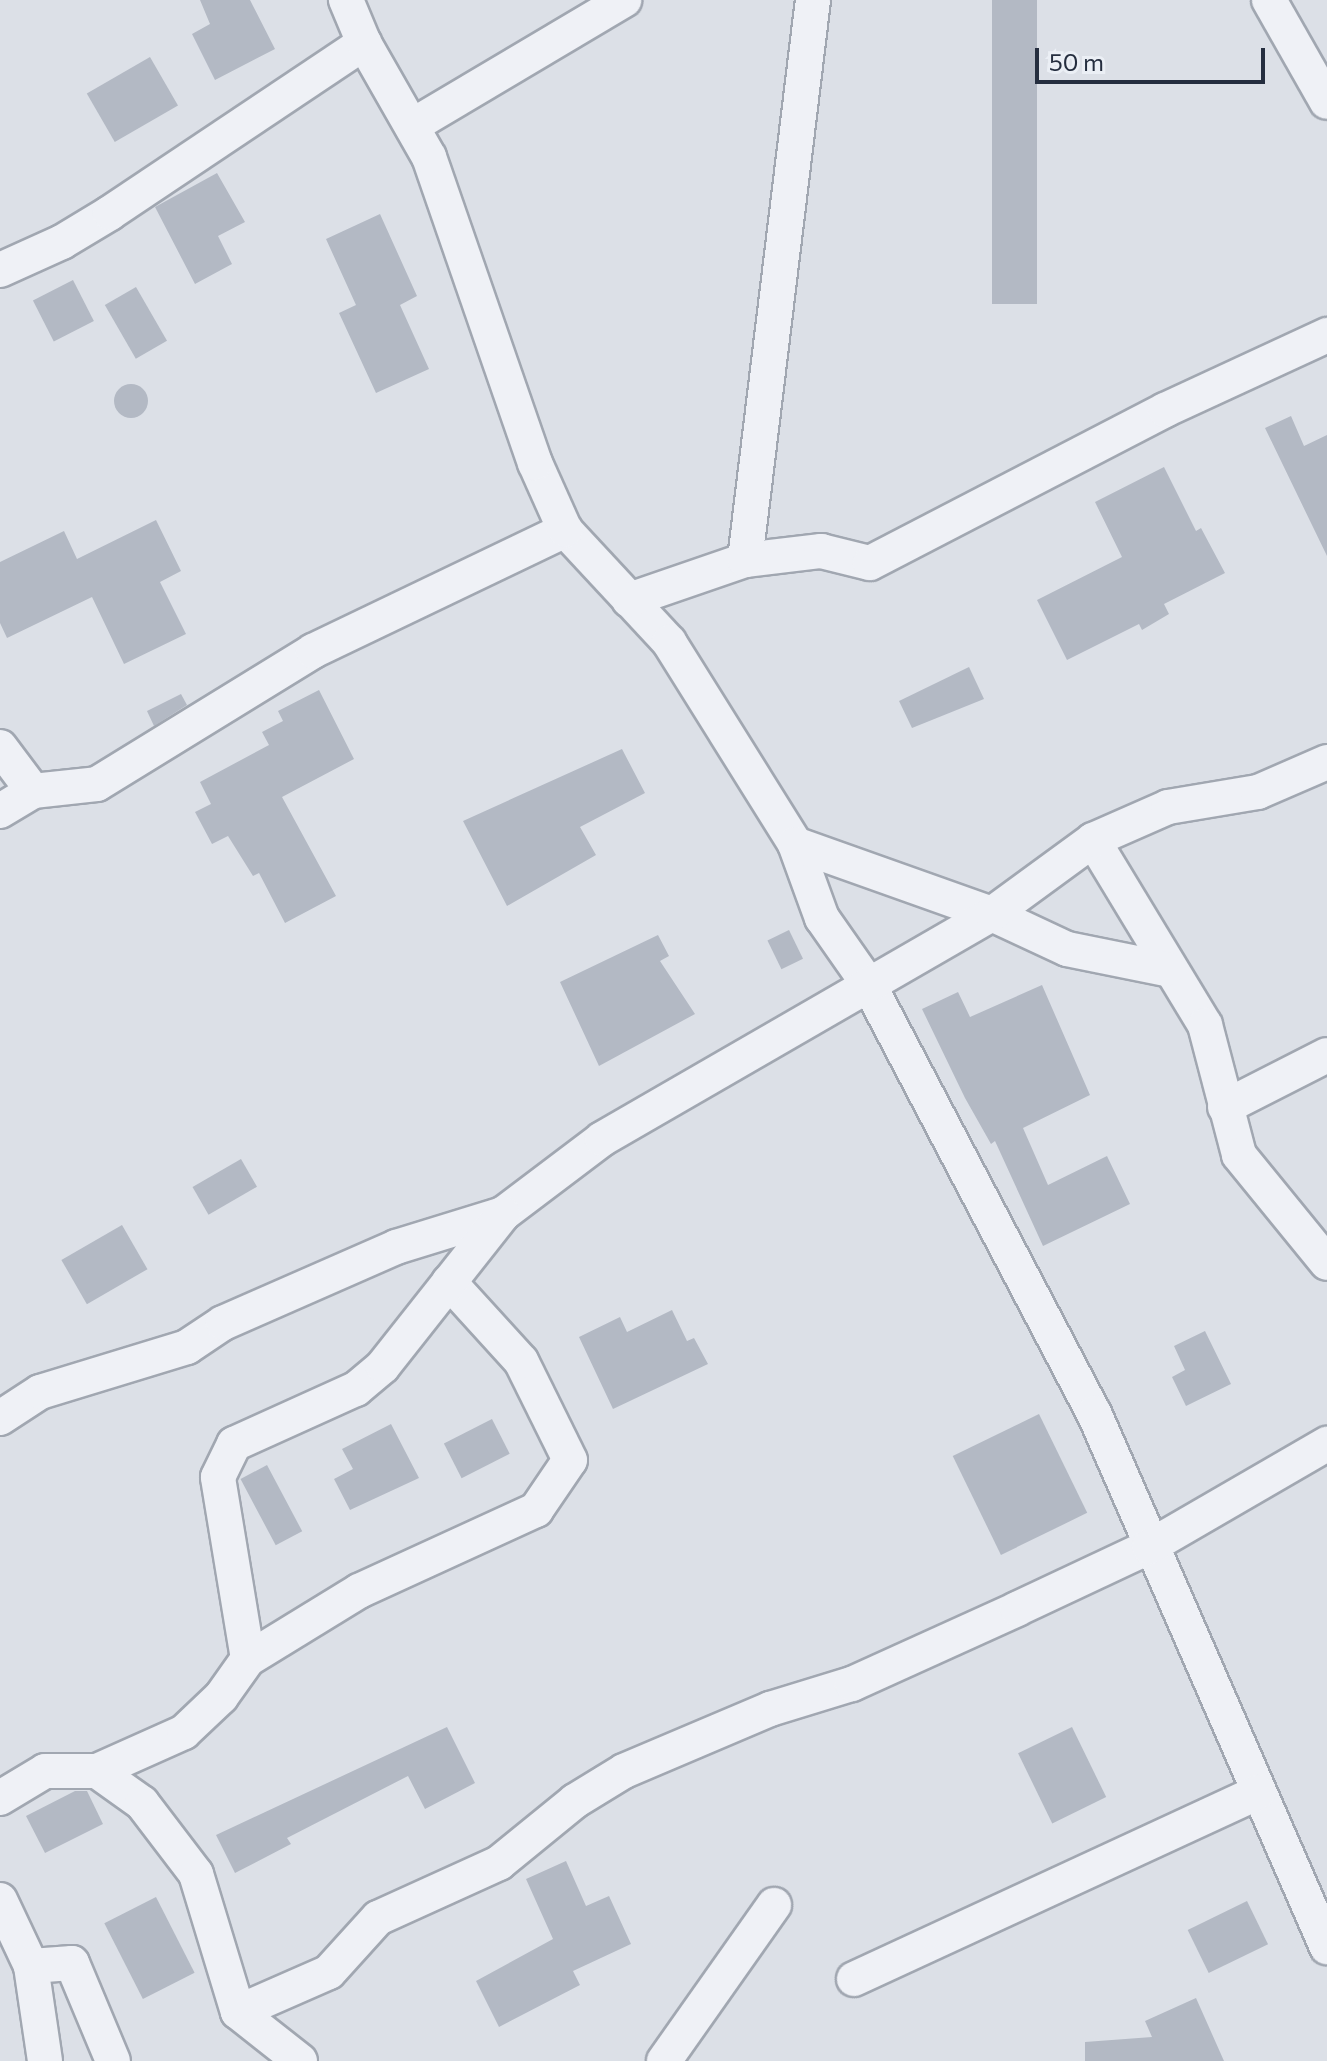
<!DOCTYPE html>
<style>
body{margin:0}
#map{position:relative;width:1327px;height:2061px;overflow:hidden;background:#dce0e7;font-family:Commissioner,sans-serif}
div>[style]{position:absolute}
.building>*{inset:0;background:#b3b9c4;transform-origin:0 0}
.round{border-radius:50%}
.roads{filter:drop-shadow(2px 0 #a1a7b1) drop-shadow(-2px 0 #a1a7b1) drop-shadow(0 2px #a1a7b1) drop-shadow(0 -2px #a1a7b1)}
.street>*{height:34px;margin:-17px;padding:0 17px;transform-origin:17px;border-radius:17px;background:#eff1f6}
span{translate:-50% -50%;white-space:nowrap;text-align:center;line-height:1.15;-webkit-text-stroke:7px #ebeff5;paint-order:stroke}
.scale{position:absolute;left:1035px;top:48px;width:230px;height:36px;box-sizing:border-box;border:4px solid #252e3f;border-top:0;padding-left:10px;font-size:24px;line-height:28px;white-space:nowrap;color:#252e3f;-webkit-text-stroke:6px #ebeff5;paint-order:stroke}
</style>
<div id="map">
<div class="building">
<i style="clip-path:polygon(200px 0,250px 0,275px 49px,215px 80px,192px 34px,210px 24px)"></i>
<i style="left:992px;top:0;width:45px;height:304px"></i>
<i style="left:150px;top:57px;width:56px;height:73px;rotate:60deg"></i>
<i style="clip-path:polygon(217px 173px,245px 222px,218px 236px,232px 264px,195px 284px,155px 207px)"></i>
<i style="clip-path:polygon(380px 214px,417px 296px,400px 305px,429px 369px,376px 393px,339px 313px,356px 305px,326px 239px)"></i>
<i style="left:73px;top:280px;width:46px;height:45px;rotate:63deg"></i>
<i style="left:136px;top:287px;width:62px;height:36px;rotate:60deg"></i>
<i class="round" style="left:114px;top:384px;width:34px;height:34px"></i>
<i style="clip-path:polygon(1291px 416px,1304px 446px,1327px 435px,1327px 556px,1265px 428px)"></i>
<i style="clip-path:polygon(1164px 467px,1196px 531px,1201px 528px,1225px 573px,1164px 604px,1169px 614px,1142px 630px,1139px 624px,1067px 660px,1037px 600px,1122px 557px,1095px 502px)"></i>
<i style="clip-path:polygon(156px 520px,181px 571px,160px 582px,186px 634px,124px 664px,92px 597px,7px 638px,0 623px,0 562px,64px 531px,77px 559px)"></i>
<i style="clip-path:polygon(969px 667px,984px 699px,912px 728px,899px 701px)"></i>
<i style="clip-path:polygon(319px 690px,354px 759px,282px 797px,336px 896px,285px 923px,259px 873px,253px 876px,228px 836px,212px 844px,195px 812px,211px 804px,200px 782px,269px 745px,262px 732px,283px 721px,278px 711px)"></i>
<i style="clip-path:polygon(181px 694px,187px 705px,154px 726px,147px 711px)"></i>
<i style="clip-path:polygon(622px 749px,645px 793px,580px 827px,596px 855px,507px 906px,463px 821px)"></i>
<i style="left:789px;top:930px;width:32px;height:24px;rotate:64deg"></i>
<i style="clip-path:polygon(658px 935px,669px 956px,660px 961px,695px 1014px,599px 1066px,560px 982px)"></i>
<i style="clip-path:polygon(1042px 985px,1090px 1095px,1023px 1128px,1048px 1185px,1107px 1156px,1130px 1204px,1043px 1246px,995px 1141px,991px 1144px,965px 1098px,922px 1009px,958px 992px,970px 1017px)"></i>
<i style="left:241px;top:1159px;width:32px;height:56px;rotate:60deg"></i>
<i style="left:122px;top:1225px;width:51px;height:70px;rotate:60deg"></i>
<i style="clip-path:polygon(672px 1310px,687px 1341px,694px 1338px,708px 1364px,613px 1409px,579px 1337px,620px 1317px,627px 1332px)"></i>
<i style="clip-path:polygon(1205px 1331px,1231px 1384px,1186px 1406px,1172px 1377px,1185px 1370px,1174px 1346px)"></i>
<i style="left:1039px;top:1414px;width:110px;height:96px;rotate:64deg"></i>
<i style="left:492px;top:1419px;width:39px;height:54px;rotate:63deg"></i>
<i style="clip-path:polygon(391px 1424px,419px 1478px,350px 1510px,334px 1479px,353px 1469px,342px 1449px)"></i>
<i style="left:267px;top:1465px;width:75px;height:30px;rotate:62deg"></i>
<i style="clip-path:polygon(447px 1727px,475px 1783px,425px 1809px,408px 1776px,287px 1838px,291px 1844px,235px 1873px,216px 1835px)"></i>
<i style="left:1072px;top:1727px;width:78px;height:60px;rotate:64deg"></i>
<i style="clip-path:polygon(75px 1791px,87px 1791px,103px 1824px,45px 1853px,26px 1816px)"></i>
<i style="clip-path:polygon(566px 1861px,586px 1906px,609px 1896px,631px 1944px,573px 1971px,580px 1985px,499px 2027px,476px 1981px,553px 1939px,526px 1879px)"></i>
<i style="left:156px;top:1897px;width:85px;height:58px;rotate:63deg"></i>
<i style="left:1247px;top:1901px;width:48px;height:66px;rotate:64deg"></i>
<i style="clip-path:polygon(1196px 1998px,1224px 2061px,1085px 2061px,1085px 2042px,1152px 2037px,1145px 2021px)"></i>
</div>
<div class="roads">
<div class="street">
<i style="left:1269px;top:0;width:117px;rotate:60.4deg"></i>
<i style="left:412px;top:126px;width:247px;rotate:-30.7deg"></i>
<i style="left:0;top:270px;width:68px;rotate:-24.3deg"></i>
<i style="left:62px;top:242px;width:56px;rotate:-31.1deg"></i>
<i style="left:110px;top:213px;width:306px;rotate:-33.8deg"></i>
<i style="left:565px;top:530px;width:153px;rotate:47.1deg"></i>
<i style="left:669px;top:642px;width:238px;rotate:58deg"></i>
<i style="left:795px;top:844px;width:79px;rotate:70deg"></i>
<i style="left:822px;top:918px;width:82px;rotate:55deg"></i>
<i style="left:869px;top:985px;width:484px;rotate:62.3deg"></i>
<i style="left:1094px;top:1413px;width:583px;rotate:66.43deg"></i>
<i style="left:745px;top:560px;width:77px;rotate:-6.8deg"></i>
<i style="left:821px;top:551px;width:50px;rotate:13.8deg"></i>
<i style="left:870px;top:563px;width:332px;rotate:-27.4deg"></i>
<i style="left:1165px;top:410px;width:179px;rotate:-24.8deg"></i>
<i style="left:629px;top:600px;width:123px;rotate:-19deg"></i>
<i style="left:745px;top:560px;width:564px;rotate:-83.08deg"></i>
<i style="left:0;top:747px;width:55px;rotate:53.1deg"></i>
<i style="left:33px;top:791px;width:64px;rotate:-6.2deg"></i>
<i style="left:97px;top:784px;width:254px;rotate:-31.6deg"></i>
<i style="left:313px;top:651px;width:280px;rotate:-25.6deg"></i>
<i style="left:565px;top:530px;width:73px;rotate:-114.1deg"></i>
<i style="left:535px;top:463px;width:324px;rotate:-109.1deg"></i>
<i style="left:429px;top:157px;width:131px;rotate:-119.7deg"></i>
<i style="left:364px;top:43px;width:47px;rotate:-112.7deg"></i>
<i style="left:0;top:811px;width:39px;rotate:-31deg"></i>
<i style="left:1093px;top:840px;width:216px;rotate:58.8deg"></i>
<i style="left:1205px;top:1025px;width:134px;rotate:75.3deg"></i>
<i style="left:1239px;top:1155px;width:139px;rotate:50.8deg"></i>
<i style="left:795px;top:844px;width:209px;rotate:19.6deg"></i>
<i style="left:992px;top:914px;width:83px;rotate:25deg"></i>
<i style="left:1067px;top:949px;width:101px;rotate:11.4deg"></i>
<i style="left:1225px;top:1107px;width:114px;rotate:-27deg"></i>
<i style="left:0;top:1418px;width:48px;rotate:-33deg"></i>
<i style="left:40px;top:1392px;width:154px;rotate:-17deg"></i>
<i style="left:187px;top:1347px;width:43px;rotate:-33.7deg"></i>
<i style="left:223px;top:1323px;width:189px;rotate:-23.7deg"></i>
<i style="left:396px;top:1247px;width:112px;rotate:-17.1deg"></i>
<i style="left:503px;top:1214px;width:124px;rotate:-37.1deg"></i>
<i style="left:602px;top:1139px;width:450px;rotate:-30deg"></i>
<i style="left:992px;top:914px;width:125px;rotate:-36.2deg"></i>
<i style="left:1093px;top:840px;width:82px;rotate:-23.7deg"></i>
<i style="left:1168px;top:807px;width:91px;rotate:-9.5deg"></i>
<i style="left:1258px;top:792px;width:75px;rotate:-23.5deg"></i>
<i style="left:248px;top:1659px;width:130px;rotate:-31.5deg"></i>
<i style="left:359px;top:1591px;width:195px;rotate:-24.6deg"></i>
<i style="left:536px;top:1510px;width:60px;rotate:-55.8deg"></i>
<i style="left:570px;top:1460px;width:110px;rotate:-116.3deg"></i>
<i style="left:521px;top:1361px;width:107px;rotate:-132.3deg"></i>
<i style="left:97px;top:1771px;width:55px;rotate:35.4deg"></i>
<i style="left:142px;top:1803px;width:89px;rotate:52.7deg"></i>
<i style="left:196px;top:1874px;width:144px;rotate:73.1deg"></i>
<i style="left:238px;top:2012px;width:79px;rotate:38.3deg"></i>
<i style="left:0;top:1798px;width:52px;rotate:-31deg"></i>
<i style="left:45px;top:1771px;width:52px"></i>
<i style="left:97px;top:1771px;width:95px;rotate:-24.1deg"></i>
<i style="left:184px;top:1732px;width:51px;rotate:-43.4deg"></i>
<i style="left:221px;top:1697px;width:47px;rotate:-54.6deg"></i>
<i style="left:248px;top:1659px;width:184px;rotate:-99.4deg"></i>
<i style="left:218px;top:1477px;width:37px;rotate:-64deg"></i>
<i style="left:234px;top:1444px;width:134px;rotate:-24.3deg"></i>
<i style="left:356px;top:1389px;width:35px;rotate:-40deg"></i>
<i style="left:383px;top:1366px;width:194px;rotate:-51.7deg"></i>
<i style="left:0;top:1900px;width:73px;rotate:64.8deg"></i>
<i style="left:31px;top:1966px;width:96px;rotate:81.6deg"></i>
<i style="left:31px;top:1966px;width:41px;rotate:-4.2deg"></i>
<i style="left:72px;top:1963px;width:106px;rotate:67.3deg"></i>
<i style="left:854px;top:1979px;width:445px;rotate:-24.8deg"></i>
<i style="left:238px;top:2012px;width:99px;rotate:-23.7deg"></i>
<i style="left:329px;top:1972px;width:73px;rotate:-47.8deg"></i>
<i style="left:378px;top:1918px;width:133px;rotate:-24.4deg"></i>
<i style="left:499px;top:1863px;width:98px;rotate:-39.2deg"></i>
<i style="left:575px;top:1801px;width:57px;rotate:-31.5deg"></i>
<i style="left:624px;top:1771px;width:159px;rotate:-23deg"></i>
<i style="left:770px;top:1709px;width:86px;rotate:-17deg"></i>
<i style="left:852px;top:1684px;width:181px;rotate:-24.4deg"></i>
<i style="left:1017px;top:1609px;width:146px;rotate:-25.2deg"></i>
<i style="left:1149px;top:1547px;width:206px;rotate:-30.1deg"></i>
<i style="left:664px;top:2061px;width:191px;rotate:-54.8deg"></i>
</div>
</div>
<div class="scale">50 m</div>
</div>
